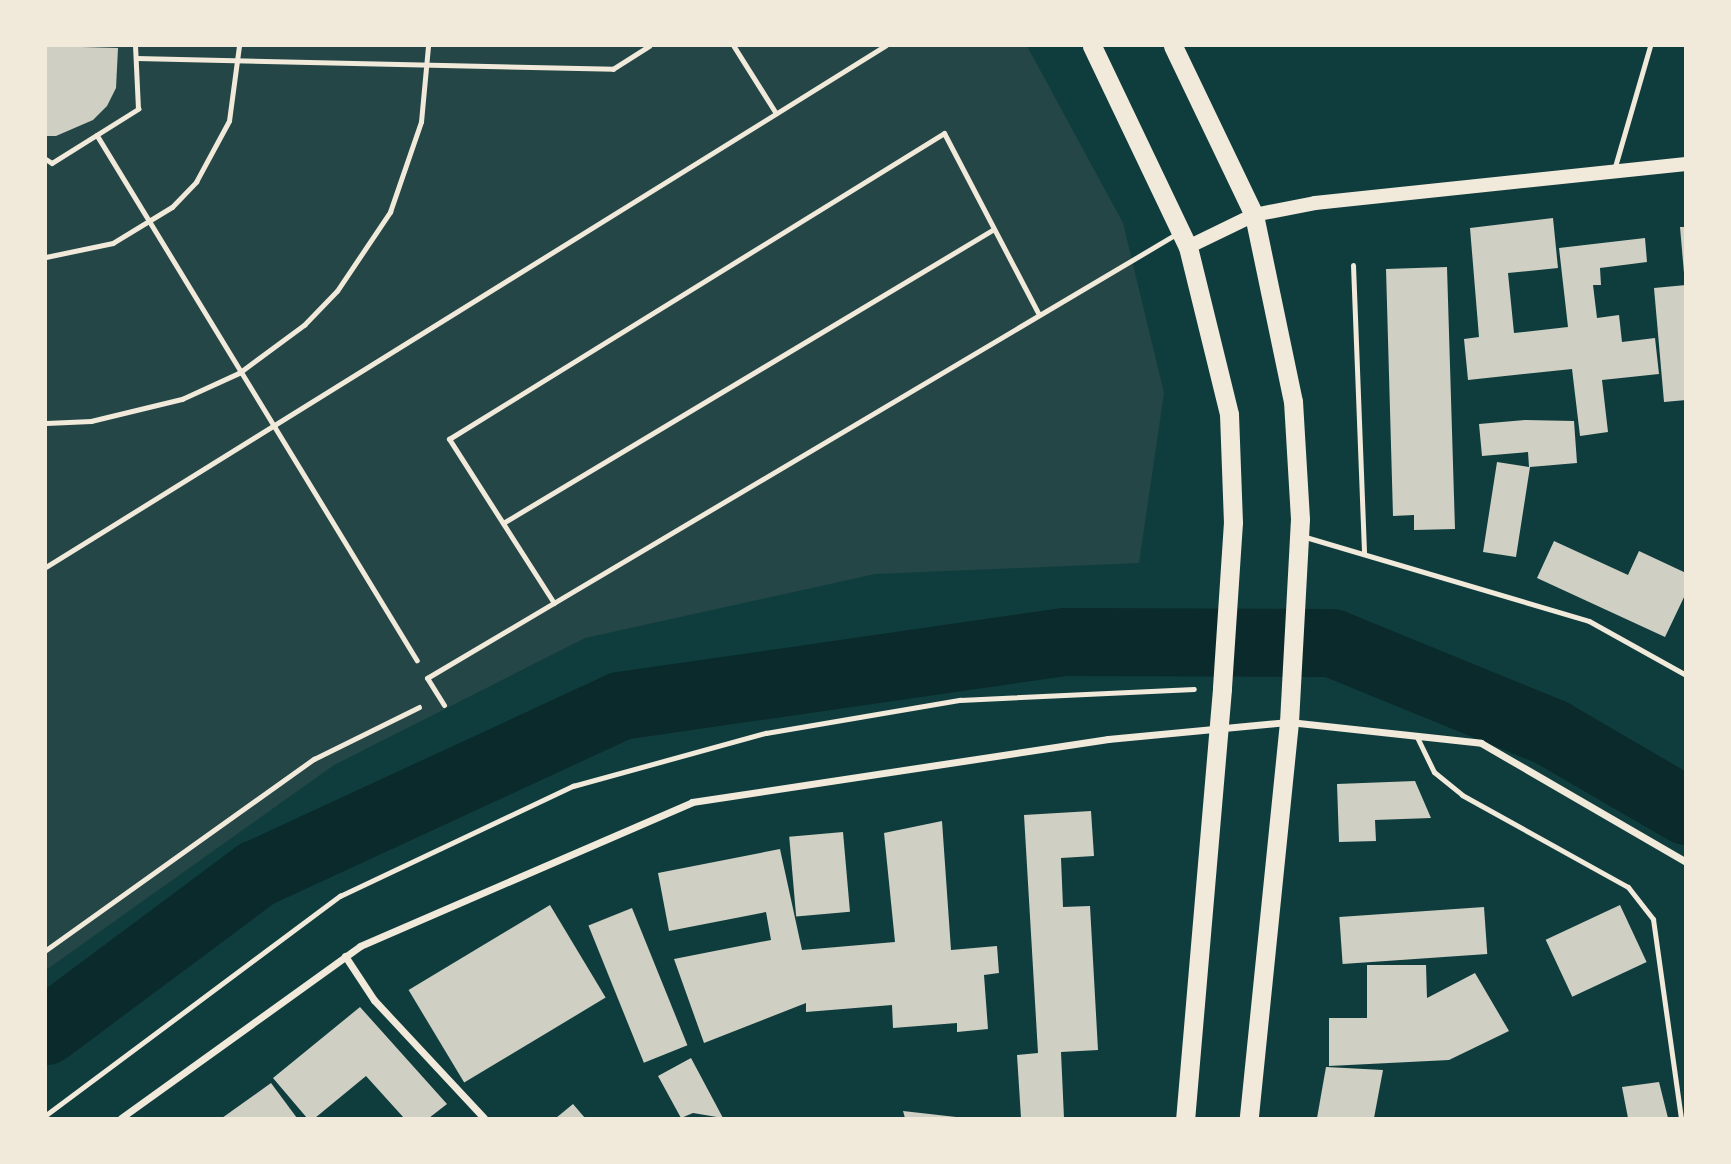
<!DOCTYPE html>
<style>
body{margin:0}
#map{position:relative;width:1731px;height:1164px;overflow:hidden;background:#0f3d3e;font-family:Montserrat,sans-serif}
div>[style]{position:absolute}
.green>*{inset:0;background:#244646}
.river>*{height:68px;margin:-34px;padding:0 34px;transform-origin:34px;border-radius:34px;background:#0a2a2b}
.building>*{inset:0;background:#cfcfc3;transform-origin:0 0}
.path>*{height:4.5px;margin:-2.25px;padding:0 2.25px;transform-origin:2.25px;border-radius:2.25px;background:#f1e9da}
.service>*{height:5px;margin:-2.5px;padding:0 2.5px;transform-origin:2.5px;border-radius:2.5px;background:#f1e9da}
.minor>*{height:7px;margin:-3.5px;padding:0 3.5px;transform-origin:3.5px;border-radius:3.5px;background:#f1e9da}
.secondary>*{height:14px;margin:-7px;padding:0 7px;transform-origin:7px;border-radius:7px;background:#f1e9da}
.trunk>*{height:19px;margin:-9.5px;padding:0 9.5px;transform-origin:9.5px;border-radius:9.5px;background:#f1e9da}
span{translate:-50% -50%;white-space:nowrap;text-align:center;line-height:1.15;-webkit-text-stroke:7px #f1e9da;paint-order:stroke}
.frame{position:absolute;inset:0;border:47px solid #f1e9da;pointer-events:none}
</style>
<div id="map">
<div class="green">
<i style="clip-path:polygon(46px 46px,1027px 46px,1123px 223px,1164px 393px,1139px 563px,875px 574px,585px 638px,334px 765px,46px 970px)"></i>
</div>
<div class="river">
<i style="left:46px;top:1031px;width:263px;rotate:-36.7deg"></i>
<i style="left:257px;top:874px;width:400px;rotate:-24.8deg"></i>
<i style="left:620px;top:706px;width:450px;rotate:-8.2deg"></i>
<i style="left:1065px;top:642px;width:267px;rotate:0.2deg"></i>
<i style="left:1332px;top:643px;width:238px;rotate:22.2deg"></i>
<i style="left:1552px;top:733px;width:155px;rotate:30.2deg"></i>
</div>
<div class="building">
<i style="clip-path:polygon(46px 46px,118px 48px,116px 88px,107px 106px,93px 120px,56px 136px,46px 136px)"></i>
<i style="clip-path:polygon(1553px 218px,1558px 268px,1508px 273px,1514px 333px,1568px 327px,1559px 248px,1645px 238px,1647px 262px,1600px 268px,1601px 285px,1593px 285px,1597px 318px,1619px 315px,1622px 342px,1655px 338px,1659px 374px,1602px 380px,1608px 432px,1580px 436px,1572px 369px,1468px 380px,1464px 339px,1479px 337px,1470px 228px)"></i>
<i style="clip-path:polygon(1680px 227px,1686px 227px,1686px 273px,1684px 273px)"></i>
<i style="clip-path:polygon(1447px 267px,1455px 529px,1414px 530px,1414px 515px,1393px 516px,1386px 269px)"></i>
<i style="clip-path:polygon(1686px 285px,1686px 400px,1664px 402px,1654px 288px)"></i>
<i style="clip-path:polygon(1525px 420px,1574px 421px,1577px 463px,1530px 467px,1516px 557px,1483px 552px,1497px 462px,1529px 467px,1528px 452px,1482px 456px,1479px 424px)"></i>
<i style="clip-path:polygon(1554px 541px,1628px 575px,1639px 551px,1686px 573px,1686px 593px,1665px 637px,1537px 578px)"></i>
<i style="clip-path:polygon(1415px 781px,1431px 818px,1375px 820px,1376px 841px,1339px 842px,1337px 784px)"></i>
<i style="clip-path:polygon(1091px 811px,1094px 856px,1061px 858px,1063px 907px,1090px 906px,1098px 1050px,1061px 1052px,1064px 1118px,1021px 1118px,1017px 1055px,1038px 1053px,1024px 815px)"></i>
<i style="clip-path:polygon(942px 821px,951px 950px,997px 946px,999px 973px,984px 975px,988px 1029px,957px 1032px,957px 1023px,893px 1028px,892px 1005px,806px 1012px,806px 1003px,704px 1043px,674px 959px,771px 940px,766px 912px,669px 931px,658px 873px,780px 849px,802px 950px,895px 942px,884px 833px)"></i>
<i style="left:843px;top:832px;width:80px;height:54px;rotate:85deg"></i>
<i style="left:550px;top:905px;width:108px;height:165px;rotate:59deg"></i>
<i style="left:1620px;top:905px;width:63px;height:82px;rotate:65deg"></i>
<i style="left:1484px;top:907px;width:47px;height:145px;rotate:86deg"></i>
<i style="left:632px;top:908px;width:148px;height:47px;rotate:68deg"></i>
<i style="clip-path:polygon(1367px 965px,1426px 965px,1427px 998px,1475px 973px,1509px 1031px,1449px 1060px,1329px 1066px,1329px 1018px,1367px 1018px)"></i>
<i style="clip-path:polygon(360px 1007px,447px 1104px,429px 1118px,404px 1118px,366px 1076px,315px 1118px,307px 1118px,273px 1078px)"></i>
<i style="clip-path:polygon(691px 1058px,723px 1118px,693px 1113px,681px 1118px,658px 1076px)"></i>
<i style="clip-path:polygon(1326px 1067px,1383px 1070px,1374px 1118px,1317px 1118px)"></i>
<i style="clip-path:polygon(1659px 1082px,1668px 1118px,1628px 1118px,1622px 1087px)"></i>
<i style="clip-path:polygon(271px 1083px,297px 1118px,222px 1118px)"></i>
<i style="clip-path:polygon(573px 1104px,585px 1118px,556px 1118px)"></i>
<i style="clip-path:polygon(903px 1111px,956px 1117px,956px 1118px,905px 1118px)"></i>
</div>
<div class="path">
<i style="left:734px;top:46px;width:77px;rotate:57.8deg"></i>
<i style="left:136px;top:58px;width:477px;rotate:1.3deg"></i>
<i style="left:613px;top:69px;width:43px;rotate:-32.6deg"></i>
<i style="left:97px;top:135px;width:615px;rotate:58.64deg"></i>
<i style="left:46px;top:159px;width:7px;rotate:34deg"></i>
<i style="left:52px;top:163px;width:102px;rotate:-32.1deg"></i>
<i style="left:138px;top:109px;width:63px;rotate:-92.7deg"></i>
<i style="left:46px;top:257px;width:68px;rotate:-11.8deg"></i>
<i style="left:113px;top:243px;width:69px;rotate:-31.4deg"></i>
<i style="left:172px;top:207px;width:35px;rotate:-46deg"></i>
<i style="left:196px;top:182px;width:69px;rotate:-61.6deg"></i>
<i style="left:229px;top:121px;width:76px;rotate:-82.4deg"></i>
<i style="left:46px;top:423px;width:45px;rotate:-2.5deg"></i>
<i style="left:91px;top:421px;width:94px;rotate:-13.6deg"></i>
<i style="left:182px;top:399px;width:63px;rotate:-24.5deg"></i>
<i style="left:239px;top:373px;width:81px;rotate:-36.4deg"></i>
<i style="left:304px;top:325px;width:47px;rotate:-45.9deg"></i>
<i style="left:337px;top:291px;width:95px;rotate:-56.1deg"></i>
<i style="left:390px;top:212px;width:95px;rotate:-71deg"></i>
<i style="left:421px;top:122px;width:76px;rotate:-84.7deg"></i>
<i style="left:46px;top:567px;width:988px;rotate:-31.84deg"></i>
<i style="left:46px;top:950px;width:329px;rotate:-35.5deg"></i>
<i style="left:314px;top:759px;width:117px;rotate:-26.3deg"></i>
<i style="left:46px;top:1115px;width:367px;rotate:-36.7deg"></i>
<i style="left:340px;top:896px;width:258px;rotate:-25.3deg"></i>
<i style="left:573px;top:786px;width:200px;rotate:-15.4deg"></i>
<i style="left:766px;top:733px;width:197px;rotate:-9.7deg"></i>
<i style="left:960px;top:700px;width:234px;rotate:-2.7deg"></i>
</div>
<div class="service">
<i style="left:1614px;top:170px;width:129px;rotate:-73.8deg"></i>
<i style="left:1353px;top:265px;width:289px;rotate:87.8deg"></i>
<i style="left:503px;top:523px;width:572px;rotate:-30.91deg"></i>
<i style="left:1302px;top:536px;width:299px;rotate:16.5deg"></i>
<i style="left:1589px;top:621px;width:111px;rotate:29.1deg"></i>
<i style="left:554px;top:603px;width:195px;rotate:-122.6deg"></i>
<i style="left:449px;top:439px;width:582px;rotate:-31.72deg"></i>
<i style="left:944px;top:133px;width:205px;rotate:62.4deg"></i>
<i style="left:444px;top:705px;width:32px;rotate:-122deg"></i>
<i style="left:427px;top:678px;width:873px;rotate:-30.65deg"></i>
<i style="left:1416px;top:735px;width:41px;rotate:64.1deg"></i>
<i style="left:1434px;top:772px;width:36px;rotate:39deg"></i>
<i style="left:1462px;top:795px;width:190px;rotate:29deg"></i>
<i style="left:1628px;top:887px;width:41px;rotate:52deg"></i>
<i style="left:1653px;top:919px;width:201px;rotate:82deg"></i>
</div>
<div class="minor">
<i style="left:345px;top:956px;width:53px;rotate:56.6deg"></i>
<i style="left:374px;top:1000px;width:161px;rotate:47deg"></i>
<i style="left:121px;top:1118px;width:294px;rotate:-35.7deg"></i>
<i style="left:360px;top:946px;width:362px;rotate:-23.4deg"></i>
<i style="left:692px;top:802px;width:421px;rotate:-8.6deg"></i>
<i style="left:1108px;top:739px;width:182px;rotate:-5.4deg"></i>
<i style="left:1289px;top:722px;width:193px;rotate:6.2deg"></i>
<i style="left:1481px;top:743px;width:237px;rotate:30.1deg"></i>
</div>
<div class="secondary">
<i style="left:1188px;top:247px;width:73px;rotate:-25.9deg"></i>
<i style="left:1254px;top:215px;width:62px;rotate:-11.1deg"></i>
<i style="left:1315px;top:203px;width:373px;rotate:-6deg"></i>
</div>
<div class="trunk">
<i style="left:1092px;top:46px;width:223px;rotate:64.5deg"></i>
<i style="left:1188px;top:247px;width:172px;rotate:76.2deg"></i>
<i style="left:1229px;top:414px;width:108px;rotate:87.9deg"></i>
<i style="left:1233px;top:522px;width:167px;rotate:93.8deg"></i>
<i style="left:1222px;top:689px;width:431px;rotate:94.9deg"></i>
<i style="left:1173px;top:46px;width:187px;rotate:64.4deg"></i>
<i style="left:1254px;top:215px;width:190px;rotate:78.2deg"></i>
<i style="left:1293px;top:401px;width:118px;rotate:86.6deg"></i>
<i style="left:1300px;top:519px;width:203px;rotate:93.1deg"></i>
<i style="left:1289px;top:722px;width:398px;rotate:95.8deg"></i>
</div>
<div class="frame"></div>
</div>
